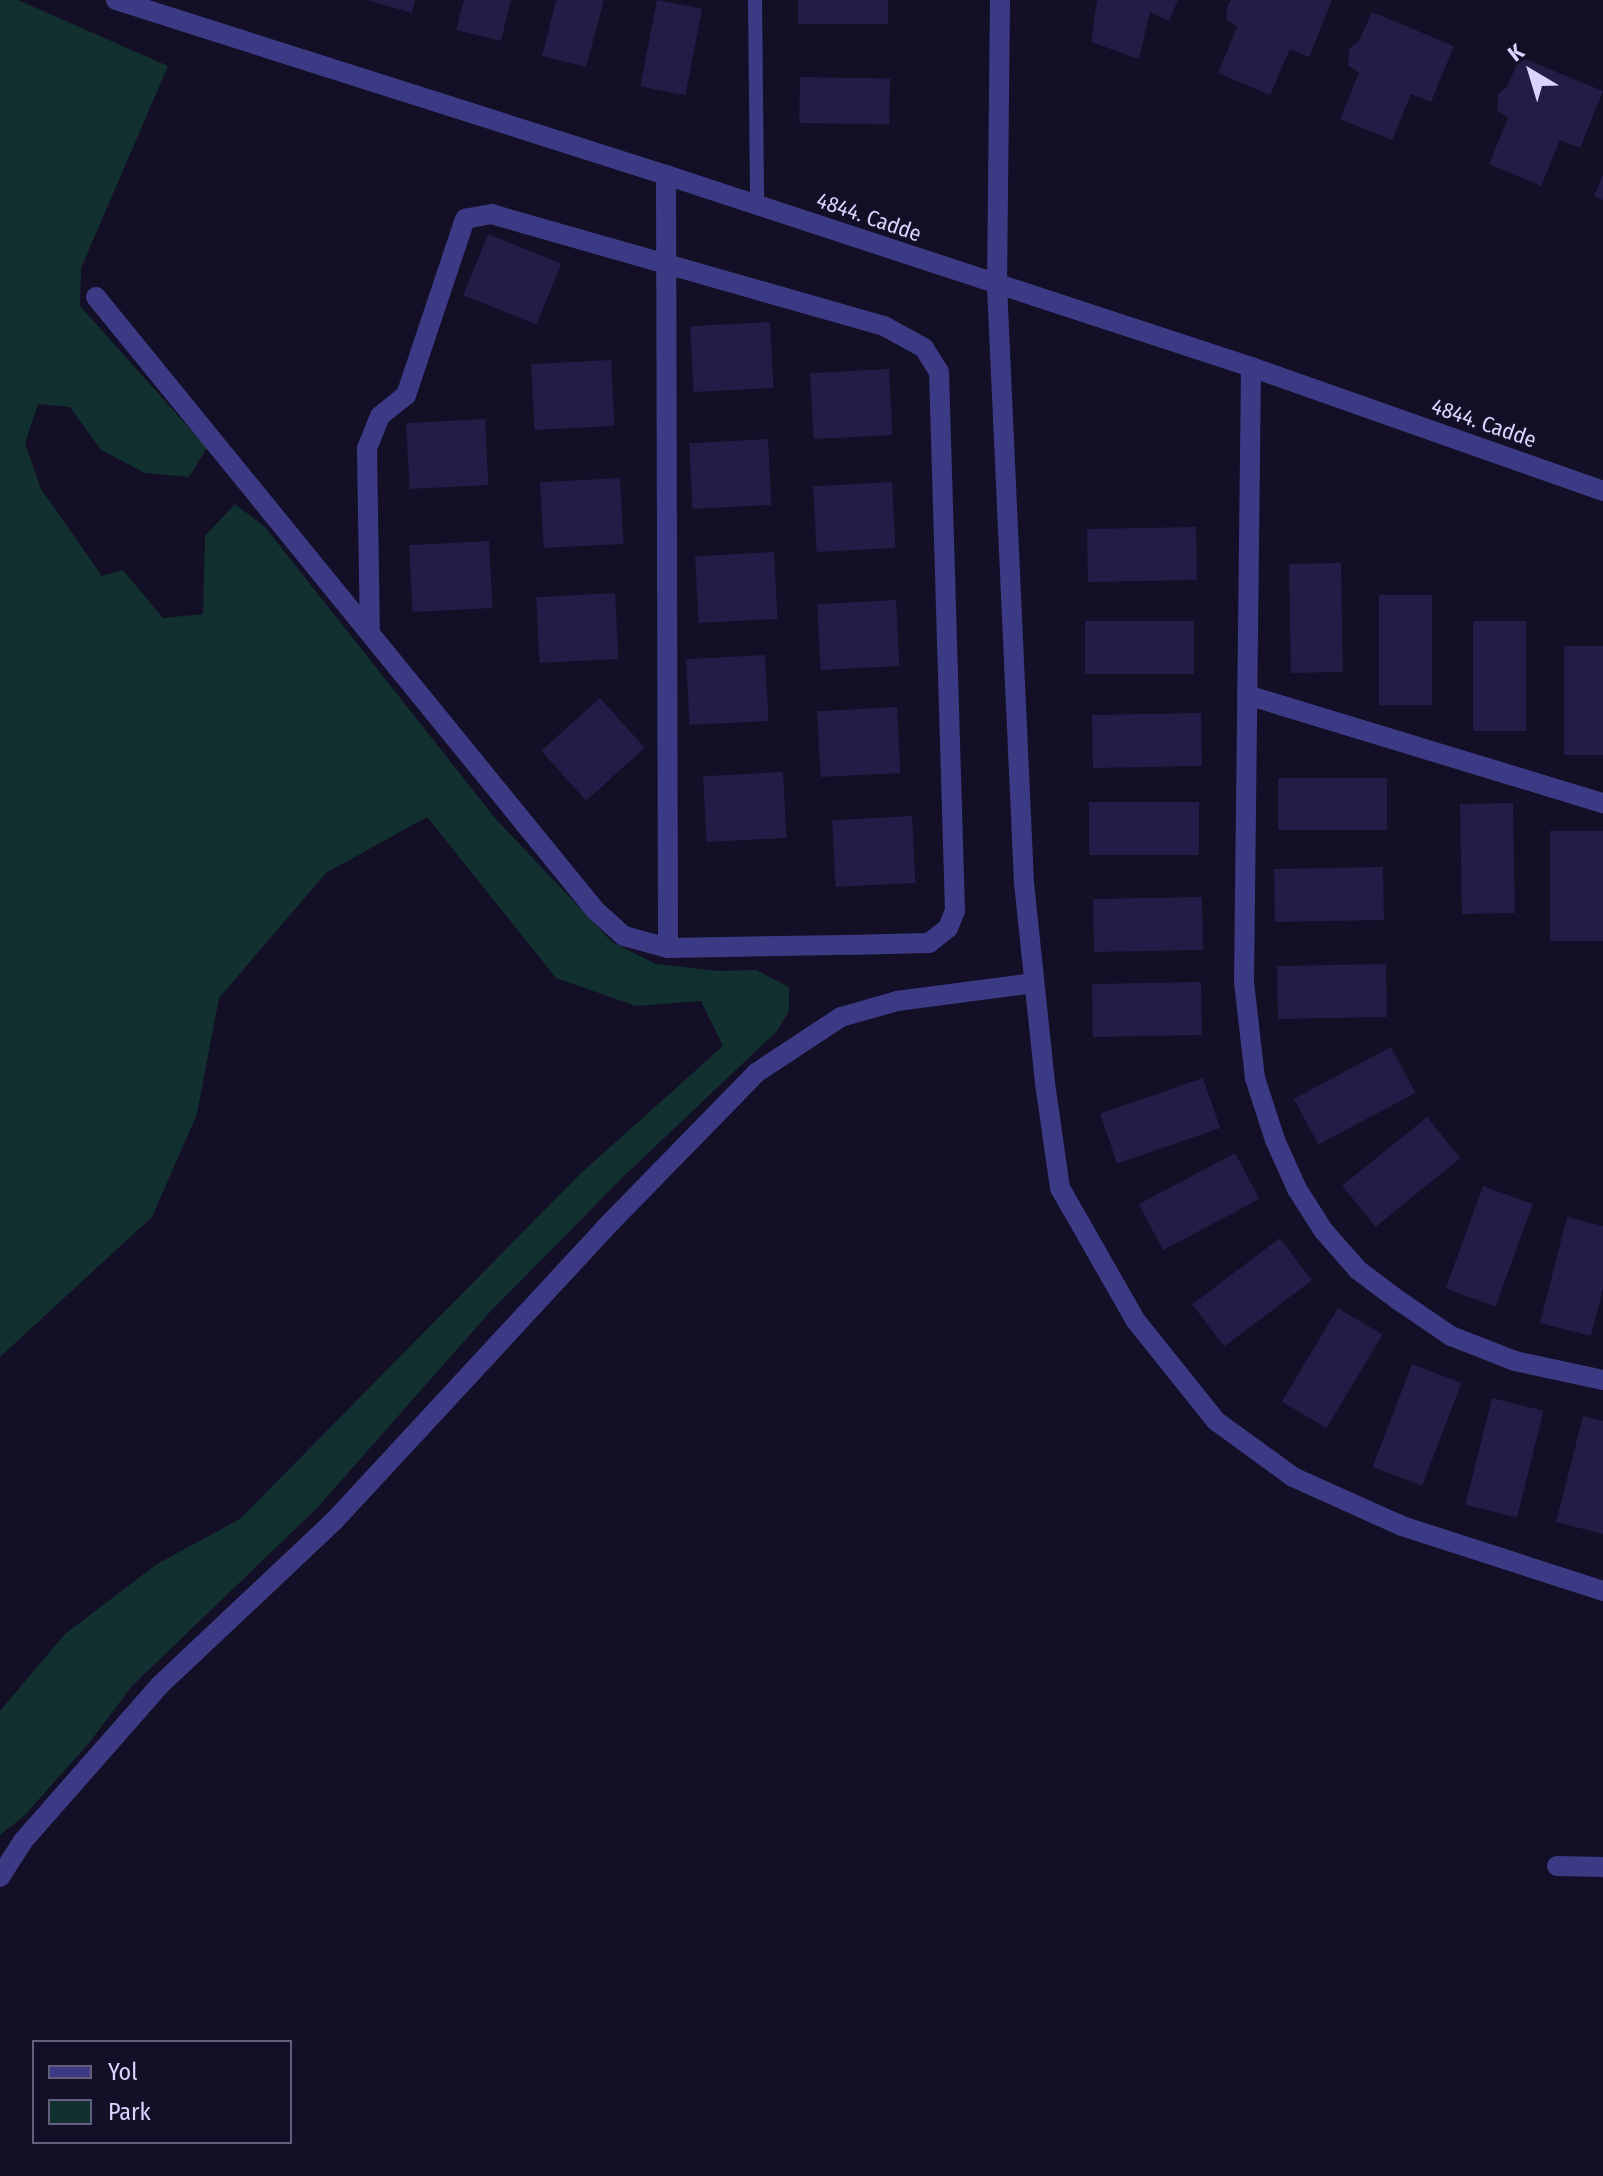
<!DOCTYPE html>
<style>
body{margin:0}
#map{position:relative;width:1603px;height:2176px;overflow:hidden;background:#130f26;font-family:"Fira Sans Condensed",sans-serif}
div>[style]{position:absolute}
.green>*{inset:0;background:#12302f}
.building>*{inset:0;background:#241b47;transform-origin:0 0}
.lane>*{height:14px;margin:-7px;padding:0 7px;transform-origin:7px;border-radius:7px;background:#3d3a85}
.street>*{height:20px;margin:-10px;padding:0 10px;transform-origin:10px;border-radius:10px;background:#3d3a85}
span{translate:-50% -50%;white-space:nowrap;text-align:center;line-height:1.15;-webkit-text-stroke:8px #130f26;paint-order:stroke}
.street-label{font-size:22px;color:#d9d4ff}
.legend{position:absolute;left:32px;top:2040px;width:260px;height:104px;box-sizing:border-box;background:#130f26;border:2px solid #625e7d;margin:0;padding:10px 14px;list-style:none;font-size:24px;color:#d9d4ff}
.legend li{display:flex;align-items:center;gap:16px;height:40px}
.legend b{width:40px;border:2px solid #625e7d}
.north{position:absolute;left:1491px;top:32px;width:80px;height:80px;-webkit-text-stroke:6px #130f26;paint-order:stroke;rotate:322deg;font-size:22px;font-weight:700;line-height:32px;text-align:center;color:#d9d4ff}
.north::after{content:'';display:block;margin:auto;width:28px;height:36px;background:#d9d4ff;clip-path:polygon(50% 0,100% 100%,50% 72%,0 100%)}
</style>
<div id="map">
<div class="green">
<i style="clip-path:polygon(0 0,18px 0,168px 66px,81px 268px,80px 306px,207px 448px,189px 477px,145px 473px,101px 450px,70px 407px,38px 404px,25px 443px,41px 489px,102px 576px,123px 570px,163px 618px,203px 614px,205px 536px,235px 504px,265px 527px,495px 818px,612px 942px,656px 964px,718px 971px,756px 970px,789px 987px,789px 1011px,777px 1031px,623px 1177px,489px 1313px,317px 1508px,132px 1686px,89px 1743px,24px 1816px,0 1835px,0 1711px,65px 1634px,157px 1564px,240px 1519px,580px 1174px,723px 1046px,701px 1001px,636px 1006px,556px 978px,427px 817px,326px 873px,219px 998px,197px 1114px,152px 1217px,0 1357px)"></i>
</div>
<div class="building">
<i style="clip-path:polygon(367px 0,415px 0,412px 13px)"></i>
<i style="clip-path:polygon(464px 0,511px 0,501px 41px,456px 30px)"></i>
<i style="clip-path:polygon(556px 0,604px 0,586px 67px,542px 56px)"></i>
<i style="left:657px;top:0;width:46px;height:88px;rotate:11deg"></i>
<i style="left:798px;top:0;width:90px;height:24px"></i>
<i style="clip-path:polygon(1097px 0,1178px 0,1169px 21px,1150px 12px,1139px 59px,1091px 42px)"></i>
<i style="clip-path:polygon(1232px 0,1332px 0,1309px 57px,1290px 49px,1270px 95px,1218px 73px,1237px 27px,1226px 19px,1228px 4px)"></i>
<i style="clip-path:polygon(1372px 12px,1454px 46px,1431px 102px,1411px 94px,1392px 140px,1340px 119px,1359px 73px,1348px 65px,1349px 49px,1359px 41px)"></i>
<i style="clip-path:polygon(1520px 57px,1603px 91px,1580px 148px,1560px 140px,1541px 186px,1489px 164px,1508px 118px,1497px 110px,1498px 94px,1507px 87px)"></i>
<i style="left:800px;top:77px;width:90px;height:46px;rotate:1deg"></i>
<i style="clip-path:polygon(1603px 175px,1603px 200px,1594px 196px)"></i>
<i style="left:488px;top:234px;width:79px;height:66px;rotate:22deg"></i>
<i style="left:770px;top:322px;width:66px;height:80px;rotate:87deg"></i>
<i style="left:611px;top:360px;width:66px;height:80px;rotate:87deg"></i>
<i style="left:889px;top:369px;width:66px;height:79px;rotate:87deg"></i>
<i style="left:485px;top:419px;width:66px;height:79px;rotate:87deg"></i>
<i style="left:768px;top:439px;width:66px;height:79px;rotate:87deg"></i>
<i style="left:620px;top:478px;width:66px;height:80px;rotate:87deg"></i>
<i style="left:892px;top:482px;width:66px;height:79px;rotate:87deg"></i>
<i style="left:1196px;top:527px;width:53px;height:109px;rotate:89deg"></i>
<i style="left:489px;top:541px;width:67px;height:80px;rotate:87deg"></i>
<i style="left:774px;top:552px;width:67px;height:79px;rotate:87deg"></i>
<i style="left:1341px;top:563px;width:109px;height:52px;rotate:89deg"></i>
<i style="left:615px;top:593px;width:66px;height:79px;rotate:87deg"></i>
<i style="left:1379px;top:595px;width:53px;height:110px"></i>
<i style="left:896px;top:600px;width:66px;height:79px;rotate:87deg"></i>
<i style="left:1194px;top:621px;width:53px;height:109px;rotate:90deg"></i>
<i style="left:1473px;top:621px;width:53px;height:110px"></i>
<i style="left:1603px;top:646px;width:109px;height:39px;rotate:90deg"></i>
<i style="left:765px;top:655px;width:66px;height:79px;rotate:87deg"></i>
<i style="left:600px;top:698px;width:67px;height:79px;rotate:48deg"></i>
<i style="left:897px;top:707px;width:66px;height:80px;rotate:87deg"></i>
<i style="left:1201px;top:713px;width:53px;height:109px;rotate:89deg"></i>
<i style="left:783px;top:772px;width:66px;height:80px;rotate:87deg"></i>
<i style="left:1387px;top:778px;width:52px;height:109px;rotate:90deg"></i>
<i style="left:1199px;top:802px;width:53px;height:110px;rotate:90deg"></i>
<i style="left:1513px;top:803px;width:110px;height:53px;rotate:89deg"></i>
<i style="left:912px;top:816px;width:67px;height:80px;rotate:87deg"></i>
<i style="left:1550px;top:831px;width:53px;height:110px"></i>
<i style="left:1383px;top:867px;width:53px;height:109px;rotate:89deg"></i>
<i style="left:1202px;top:897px;width:53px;height:109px;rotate:89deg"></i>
<i style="left:1386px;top:964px;width:53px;height:109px;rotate:89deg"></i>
<i style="left:1201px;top:982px;width:53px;height:109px;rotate:89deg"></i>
<i style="left:1391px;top:1047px;width:52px;height:110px;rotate:62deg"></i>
<i style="left:1203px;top:1078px;width:53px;height:109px;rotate:71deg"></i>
<i style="left:1427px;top:1117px;width:53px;height:109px;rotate:51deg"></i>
<i style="left:1235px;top:1153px;width:52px;height:109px;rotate:62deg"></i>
<i style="left:1483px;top:1186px;width:53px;height:109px;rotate:20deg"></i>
<i style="clip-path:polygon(1567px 1217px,1603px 1226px,1603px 1289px,1591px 1336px,1540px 1323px)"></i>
<i style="left:1280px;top:1238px;width:53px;height:110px;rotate:53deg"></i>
<i style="left:1338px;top:1308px;width:52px;height:109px;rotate:31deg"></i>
<i style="left:1412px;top:1364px;width:53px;height:110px;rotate:21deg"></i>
<i style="left:1492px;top:1398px;width:53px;height:110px;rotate:14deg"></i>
<i style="clip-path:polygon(1583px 1416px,1603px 1421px,1603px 1534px,1556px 1522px)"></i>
</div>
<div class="lane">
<i style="left:755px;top:0;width:205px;rotate:89.4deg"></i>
</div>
<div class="street">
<i style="left:116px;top:0;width:577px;rotate:17.65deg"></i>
<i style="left:666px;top:175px;width:616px;rotate:18.17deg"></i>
<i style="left:1251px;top:367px;width:373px;rotate:19.4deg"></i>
<i style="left:1000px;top:0;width:286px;rotate:90.6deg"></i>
<i style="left:997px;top:286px;width:598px;rotate:87.41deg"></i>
<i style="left:1024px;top:883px;width:201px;rotate:84deg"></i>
<i style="left:1045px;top:1083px;width:106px;rotate:81.9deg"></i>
<i style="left:1060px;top:1188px;width:153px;rotate:60.3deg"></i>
<i style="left:1136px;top:1321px;width:128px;rotate:51.3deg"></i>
<i style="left:1216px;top:1421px;width:95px;rotate:36deg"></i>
<i style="left:1293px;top:1477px;width:120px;rotate:24.2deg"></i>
<i style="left:1402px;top:1526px;width:211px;rotate:17.9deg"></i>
<i style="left:666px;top:175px;width:773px;rotate:89.85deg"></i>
<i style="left:96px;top:297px;width:790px;rotate:50.85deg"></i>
<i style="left:595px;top:910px;width:39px;rotate:42deg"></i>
<i style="left:624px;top:936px;width:46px;rotate:15.3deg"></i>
<i style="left:668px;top:948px;width:179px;rotate:-1deg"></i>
<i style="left:847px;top:945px;width:82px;rotate:-1.4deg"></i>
<i style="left:929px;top:943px;width:24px;rotate:-38deg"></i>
<i style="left:948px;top:928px;width:18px;rotate:-68deg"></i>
<i style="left:955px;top:911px;width:539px;rotate:-91.7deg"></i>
<i style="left:939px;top:372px;width:28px;rotate:-122deg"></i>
<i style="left:924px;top:348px;width:46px;rotate:-151.2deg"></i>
<i style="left:884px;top:326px;width:408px;rotate:-164.1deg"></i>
<i style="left:492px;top:214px;width:27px;rotate:170deg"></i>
<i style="left:465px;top:219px;width:186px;rotate:108.5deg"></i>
<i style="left:406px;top:395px;width:33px;rotate:141deg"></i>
<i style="left:380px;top:416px;width:35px;rotate:112deg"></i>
<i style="left:367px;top:449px;width:184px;rotate:89.1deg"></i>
<i style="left:1251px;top:367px;width:615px;rotate:90.65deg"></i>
<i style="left:1244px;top:982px;width:97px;rotate:83.5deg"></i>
<i style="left:1255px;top:1078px;width:65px;rotate:72.1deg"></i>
<i style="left:1275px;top:1140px;width:54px;rotate:65.8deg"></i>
<i style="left:1297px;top:1189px;width:49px;rotate:57.6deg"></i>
<i style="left:1323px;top:1230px;width:53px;rotate:48.8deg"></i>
<i style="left:1358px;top:1270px;width:50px;rotate:36.9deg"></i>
<i style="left:1398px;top:1300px;width:64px;rotate:34.2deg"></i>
<i style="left:1451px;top:1336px;width:69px;rotate:21.3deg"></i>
<i style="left:1515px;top:1361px;width:90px;rotate:12.2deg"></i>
<i style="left:1247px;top:695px;width:372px;rotate:16.9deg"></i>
<i style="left:1557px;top:1866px;width:46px;rotate:1.2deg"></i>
<i style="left:0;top:1877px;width:43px;rotate:-57.4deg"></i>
<i style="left:23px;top:1841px;width:208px;rotate:-48.7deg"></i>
<i style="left:160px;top:1685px;width:239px;rotate:-43.3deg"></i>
<i style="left:334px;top:1521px;width:399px;rotate:-47.2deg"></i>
<i style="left:605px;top:1228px;width:216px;rotate:-45.7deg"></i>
<i style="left:756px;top:1073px;width:102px;rotate:-33.4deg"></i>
<i style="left:841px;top:1017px;width:58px;rotate:-15.9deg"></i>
<i style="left:897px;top:1001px;width:138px;rotate:-7.5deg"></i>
</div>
<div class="street-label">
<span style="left:869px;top:217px;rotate:19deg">4844. Cadde</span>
<span style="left:1484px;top:423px;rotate:19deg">4844. Cadde</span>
</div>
<ul class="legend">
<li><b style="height:10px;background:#3d3a85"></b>Yol</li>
<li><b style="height:22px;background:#12302f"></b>Park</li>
</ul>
<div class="north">K</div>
</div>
